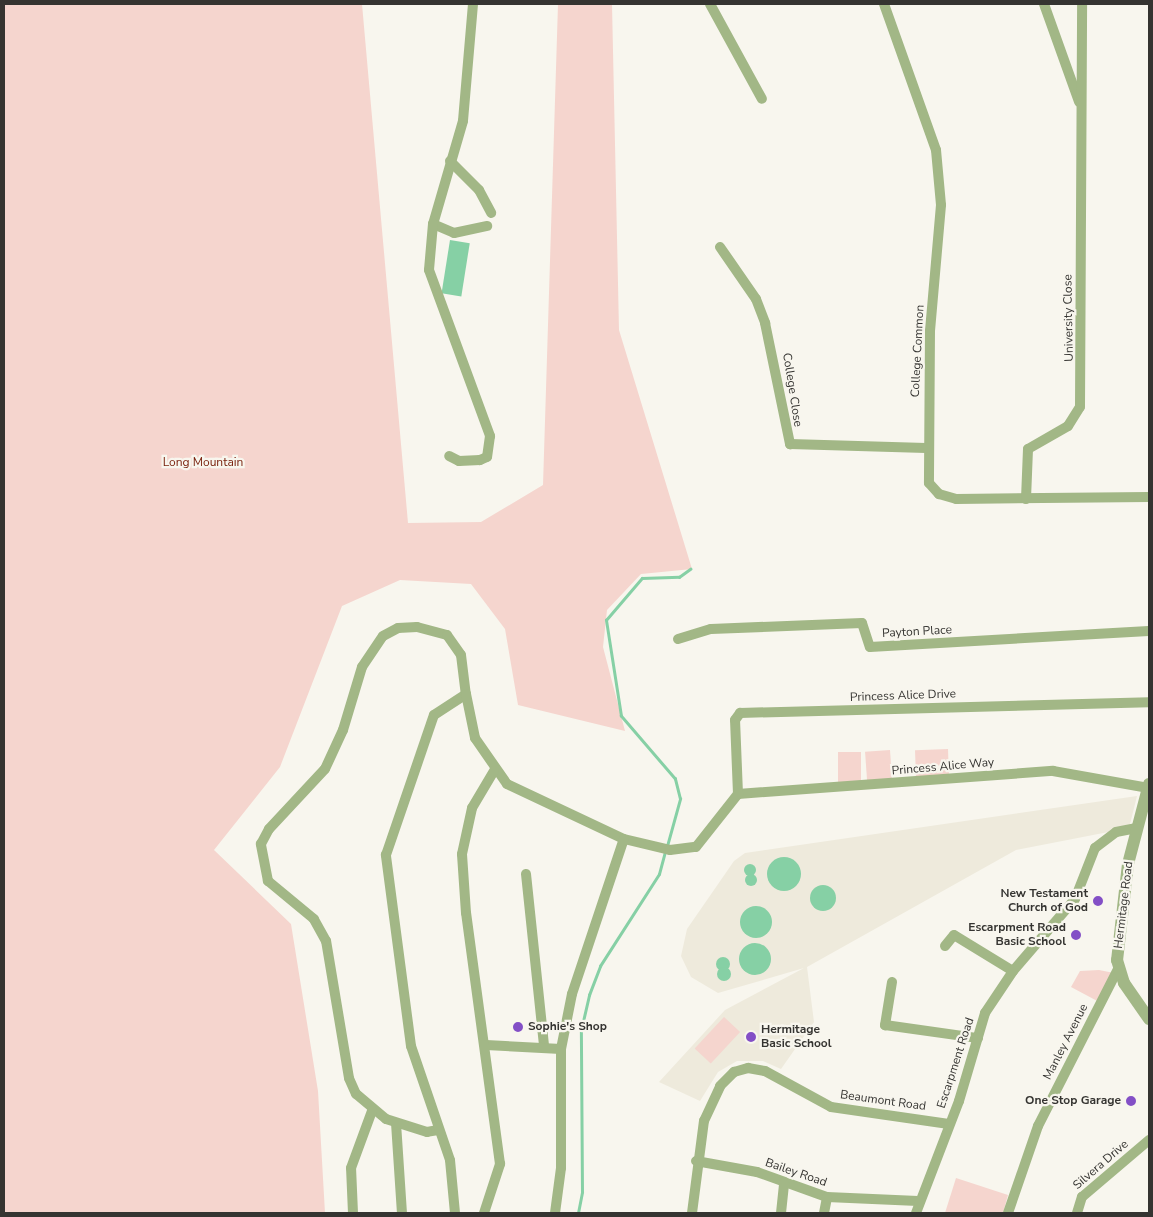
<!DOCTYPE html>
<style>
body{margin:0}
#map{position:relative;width:1153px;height:1217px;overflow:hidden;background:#f8f6ee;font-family:"Nunito Sans",sans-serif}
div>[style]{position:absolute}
.built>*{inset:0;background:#eeeadc}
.green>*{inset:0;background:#f5d5ce;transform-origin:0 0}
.water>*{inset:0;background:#86d0a5;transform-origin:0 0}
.round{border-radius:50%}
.stream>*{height:2.5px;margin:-1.25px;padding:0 1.25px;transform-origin:1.25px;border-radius:1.25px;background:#86d0a5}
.minor>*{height:10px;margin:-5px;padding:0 5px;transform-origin:5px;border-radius:5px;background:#a2b786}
.tertiary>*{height:12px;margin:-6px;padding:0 6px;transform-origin:6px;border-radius:6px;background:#a2b786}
.dots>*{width:14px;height:14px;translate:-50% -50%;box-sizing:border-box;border:2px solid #f8f6ee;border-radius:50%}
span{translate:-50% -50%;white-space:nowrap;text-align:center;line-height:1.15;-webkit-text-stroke:4.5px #f8f6ee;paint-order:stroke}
.street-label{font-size:12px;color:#353431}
.park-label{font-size:12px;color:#761d08}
.poi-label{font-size:12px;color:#353431;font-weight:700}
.right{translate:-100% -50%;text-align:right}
.left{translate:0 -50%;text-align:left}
.frame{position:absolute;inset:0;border:5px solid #353431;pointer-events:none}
</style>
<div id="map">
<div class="built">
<i style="clip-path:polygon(1137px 796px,1129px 828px,1016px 850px,807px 967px,814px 1022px,781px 1069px,763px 1061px,737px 1061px,718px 1072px,700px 1101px,659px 1082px,725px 1010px,804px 968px,718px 993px,691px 977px,681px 956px,687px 929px,734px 861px,745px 853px)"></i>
</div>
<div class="green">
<i style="clip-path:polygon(4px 4px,362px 4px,408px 523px,481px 522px,543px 485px,558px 4px,612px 4px,619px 330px,692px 569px,641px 574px,607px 610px,603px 647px,625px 731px,518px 705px,505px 629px,471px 584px,400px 580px,342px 606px,280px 767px,214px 850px,291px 924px,318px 1091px,325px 1213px,4px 1213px)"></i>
<i style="left:948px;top:749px;width:28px;height:33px;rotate:88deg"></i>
<i style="left:890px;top:750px;width:30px;height:25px;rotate:86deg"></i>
<i style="left:838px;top:752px;width:23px;height:32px"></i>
<i style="clip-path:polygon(1099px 970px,1114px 973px,1101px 1003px,1071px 987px,1080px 971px)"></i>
<i style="left:724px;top:1017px;width:22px;height:43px;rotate:43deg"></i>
<i style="clip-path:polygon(956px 1178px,1008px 1195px,1003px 1213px,945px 1213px)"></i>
</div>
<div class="water">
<i style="left:450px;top:240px;width:20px;height:54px;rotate:9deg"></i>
<i class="round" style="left:767px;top:857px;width:34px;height:34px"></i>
<i class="round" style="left:744px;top:864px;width:12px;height:12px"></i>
<i class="round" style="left:745px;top:874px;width:12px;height:12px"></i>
<i class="round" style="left:810px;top:885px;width:26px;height:26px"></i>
<i class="round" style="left:740px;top:906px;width:32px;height:32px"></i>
<i class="round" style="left:739px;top:943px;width:32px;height:32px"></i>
<i class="round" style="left:716px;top:957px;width:14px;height:14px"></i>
<i class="round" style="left:717px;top:967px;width:14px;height:14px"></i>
</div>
<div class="stream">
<i style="left:667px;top:846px;width:49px;rotate:-74.5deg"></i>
<i style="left:680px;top:799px;width:21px;rotate:-104deg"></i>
<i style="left:675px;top:779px;width:83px;rotate:-130.6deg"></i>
<i style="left:621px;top:716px;width:97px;rotate:-98.9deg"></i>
<i style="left:606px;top:620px;width:55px;rotate:-49.4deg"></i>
<i style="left:642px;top:578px;width:37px;rotate:-2deg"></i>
<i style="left:679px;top:577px;width:14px;rotate:-36deg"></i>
<i style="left:578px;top:1213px;width:21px;rotate:-79deg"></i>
<i style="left:582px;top:1192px;width:162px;rotate:-90.4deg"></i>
<i style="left:581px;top:1030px;width:36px;rotate:-77deg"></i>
<i style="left:589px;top:995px;width:31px;rotate:-69deg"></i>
<i style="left:600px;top:966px;width:109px;rotate:-57.3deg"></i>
<i style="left:659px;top:874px;width:23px;rotate:-75deg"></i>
</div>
<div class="minor">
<i style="left:473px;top:4px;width:117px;rotate:94.9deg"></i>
<i style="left:463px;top:121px;width:107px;rotate:106.2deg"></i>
<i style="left:433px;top:224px;width:23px;rotate:23deg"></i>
<i style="left:454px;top:233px;width:34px;rotate:-12deg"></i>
<i style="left:710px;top:4px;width:108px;rotate:61.3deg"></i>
<i style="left:884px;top:4px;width:155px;rotate:70.4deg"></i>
<i style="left:936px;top:150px;width:55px;rotate:84.8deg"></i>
<i style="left:941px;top:205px;width:126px;rotate:95deg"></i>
<i style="left:930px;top:331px;width:152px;rotate:90.4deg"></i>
<i style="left:929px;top:483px;width:15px;rotate:48deg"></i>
<i style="left:939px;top:494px;width:18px;rotate:16deg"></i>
<i style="left:956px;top:499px;width:193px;rotate:-0.6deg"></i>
<i style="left:1044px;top:4px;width:104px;rotate:70.3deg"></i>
<i style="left:450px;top:161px;width:41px;rotate:45deg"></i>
<i style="left:479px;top:190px;width:26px;rotate:62deg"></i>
<i style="left:433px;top:224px;width:46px;rotate:95deg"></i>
<i style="left:429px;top:270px;width:177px;rotate:69.8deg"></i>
<i style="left:490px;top:436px;width:21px;rotate:98deg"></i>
<i style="left:487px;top:457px;width:8px;rotate:157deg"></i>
<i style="left:480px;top:460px;width:21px;rotate:177deg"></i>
<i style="left:459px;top:461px;width:11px;rotate:-153deg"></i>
<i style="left:720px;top:247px;width:63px;rotate:55.3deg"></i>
<i style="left:756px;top:299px;width:26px;rotate:69deg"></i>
<i style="left:765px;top:323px;width:124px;rotate:78.3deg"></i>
<i style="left:790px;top:444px;width:136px;rotate:1.7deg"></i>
<i style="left:1026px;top:499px;width:50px;rotate:-87.7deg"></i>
<i style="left:1028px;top:449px;width:46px;rotate:-29.9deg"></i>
<i style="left:1068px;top:426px;width:22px;rotate:-58deg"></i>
<i style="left:1080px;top:407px;width:403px;rotate:-89.7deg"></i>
<i style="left:678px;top:639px;width:34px;rotate:-17deg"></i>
<i style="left:711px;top:629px;width:151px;rotate:-2.3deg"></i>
<i style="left:862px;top:623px;width:25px;rotate:72deg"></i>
<i style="left:870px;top:647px;width:279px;rotate:-3.3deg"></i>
<i style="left:738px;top:794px;width:74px;rotate:-92.3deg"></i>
<i style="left:735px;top:720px;width:9px;rotate:-54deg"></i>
<i style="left:740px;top:713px;width:409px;rotate:-1.5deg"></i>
<i style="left:738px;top:794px;width:316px;rotate:-4.2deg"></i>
<i style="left:1053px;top:771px;width:97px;rotate:10.1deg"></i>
<i style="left:526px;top:874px;width:173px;rotate:84deg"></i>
<i style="left:945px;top:946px;width:14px;rotate:-51deg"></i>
<i style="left:954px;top:935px;width:69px;rotate:31.4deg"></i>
<i style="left:892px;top:982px;width:44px;rotate:99.2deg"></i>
<i style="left:885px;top:1025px;width:94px;rotate:8deg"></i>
<i style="left:486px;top:1045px;width:75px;rotate:3.1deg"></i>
<i style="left:396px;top:1123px;width:90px;rotate:86.2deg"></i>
<i style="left:438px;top:1130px;width:11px;rotate:170deg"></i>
<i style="left:427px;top:1132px;width:43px;rotate:-162.4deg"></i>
<i style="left:386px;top:1119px;width:39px;rotate:-140deg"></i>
<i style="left:356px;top:1094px;width:17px;rotate:-114deg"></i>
<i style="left:349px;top:1078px;width:139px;rotate:-99.5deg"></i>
<i style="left:326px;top:941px;width:25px;rotate:-119deg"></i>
<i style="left:314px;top:919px;width:60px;rotate:-140.4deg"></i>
<i style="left:268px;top:881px;width:38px;rotate:-101deg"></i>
<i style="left:261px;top:844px;width:17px;rotate:-62deg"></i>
<i style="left:269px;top:829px;width:82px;rotate:-47deg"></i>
<i style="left:325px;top:769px;width:43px;rotate:-65.2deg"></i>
<i style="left:343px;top:730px;width:66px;rotate:-73.2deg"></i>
<i style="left:362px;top:667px;width:37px;rotate:-56deg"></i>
<i style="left:383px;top:636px;width:17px;rotate:-28deg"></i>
<i style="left:398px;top:628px;width:19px;rotate:-3deg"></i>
<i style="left:417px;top:627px;width:31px;rotate:15deg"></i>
<i style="left:447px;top:635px;width:24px;rotate:55deg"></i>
<i style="left:461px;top:655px;width:39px;rotate:83deg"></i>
<i style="left:696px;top:1161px;width:62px;rotate:10.2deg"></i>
<i style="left:757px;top:1172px;width:74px;rotate:19.7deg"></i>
<i style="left:827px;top:1197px;width:91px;rotate:2.5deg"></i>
<i style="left:353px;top:1213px;width:45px;rotate:-92.5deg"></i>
<i style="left:351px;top:1168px;width:61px;rotate:-69.8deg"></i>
<i style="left:455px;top:1213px;width:53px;rotate:-95.4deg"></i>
<i style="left:450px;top:1160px;width:120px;rotate:-108.9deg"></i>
<i style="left:411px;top:1046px;width:193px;rotate:-97.5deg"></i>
<i style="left:386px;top:855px;width:148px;rotate:-71.1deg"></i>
<i style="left:434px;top:715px;width:38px;rotate:-33deg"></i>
<i style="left:466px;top:694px;width:45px;rotate:78.4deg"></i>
<i style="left:475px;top:738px;width:56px;rotate:55.2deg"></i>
<i style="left:507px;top:784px;width:129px;rotate:25.2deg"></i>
<i style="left:624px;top:839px;width:47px;rotate:13.4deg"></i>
<i style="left:670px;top:850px;width:26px;rotate:-7deg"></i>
<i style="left:696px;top:847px;width:68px;rotate:-51.6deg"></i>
<i style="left:484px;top:1213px;width:52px;rotate:-71.9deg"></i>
<i style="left:500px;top:1164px;width:253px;rotate:-97.7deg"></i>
<i style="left:466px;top:913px;width:59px;rotate:-93.9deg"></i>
<i style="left:462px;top:854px;width:47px;rotate:-77.7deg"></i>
<i style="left:472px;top:808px;width:43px;rotate:-59.3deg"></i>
<i style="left:555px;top:1213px;width:45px;rotate:-82.4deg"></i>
<i style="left:561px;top:1168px;width:119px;rotate:-90deg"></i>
<i style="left:561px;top:1049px;width:56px;rotate:-78.7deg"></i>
<i style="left:572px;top:994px;width:163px;rotate:-71.5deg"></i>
<i style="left:692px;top:1213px;width:93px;rotate:-82.6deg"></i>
<i style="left:704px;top:1121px;width:38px;rotate:-65deg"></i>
<i style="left:720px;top:1086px;width:20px;rotate:-45deg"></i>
<i style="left:734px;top:1072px;width:15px;rotate:-16deg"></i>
<i style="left:748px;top:1068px;width:17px;rotate:10deg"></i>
<i style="left:765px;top:1071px;width:75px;rotate:28.6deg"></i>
<i style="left:831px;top:1107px;width:119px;rotate:8.2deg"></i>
<i style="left:781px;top:1213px;width:30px;rotate:-84deg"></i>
<i style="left:824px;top:1213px;width:16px;rotate:-79deg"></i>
<i style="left:916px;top:1213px;width:120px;rotate:-69deg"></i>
<i style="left:959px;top:1101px;width:92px;rotate:-73.5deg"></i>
<i style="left:985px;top:1013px;width:50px;rotate:-56.3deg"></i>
<i style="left:1013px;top:971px;width:95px;rotate:-49.3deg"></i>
<i style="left:1075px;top:899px;width:55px;rotate:-68.6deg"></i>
<i style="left:1095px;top:848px;width:26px;rotate:-37deg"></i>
<i style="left:1116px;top:832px;width:21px;rotate:-11deg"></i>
<i style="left:1008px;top:1213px;width:92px;rotate:-71deg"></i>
<i style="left:1038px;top:1126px;width:176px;rotate:-63deg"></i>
<i style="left:1077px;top:1213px;width:17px;rotate:-73deg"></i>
<i style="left:1082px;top:1197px;width:88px;rotate:-40.4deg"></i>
</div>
<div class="tertiary">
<i style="left:1149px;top:784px;width:83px;rotate:104.7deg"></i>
<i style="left:1128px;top:864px;width:97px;rotate:96.5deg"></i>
<i style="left:1117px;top:960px;width:24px;rotate:73deg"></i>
<i style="left:1124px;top:983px;width:44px;rotate:55.2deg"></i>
</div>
<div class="dots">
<i style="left:1098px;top:901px;background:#834fc6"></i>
<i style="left:1076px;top:935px;background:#834fc6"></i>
<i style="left:518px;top:1027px;background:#834fc6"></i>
<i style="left:751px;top:1037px;background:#834fc6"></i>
<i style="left:1131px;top:1101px;background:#834fc6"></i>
</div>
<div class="street-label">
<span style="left:1069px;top:318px;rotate:-91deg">University Close</span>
<span style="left:918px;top:351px;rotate:-87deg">College Common</span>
<span style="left:792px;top:390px;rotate:81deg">College Close</span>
<span style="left:917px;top:632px;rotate:-3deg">Payton Place</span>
<span style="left:903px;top:696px;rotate:-2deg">Princess Alice Drive</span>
<span style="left:943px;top:767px;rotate:-5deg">Princess Alice Way</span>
<span style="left:1124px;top:905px;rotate:-83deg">Hermitage Road</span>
<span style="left:1066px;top:1042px;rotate:-63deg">Manley Avenue</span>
<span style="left:956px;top:1063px;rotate:-72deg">Escarpment Road</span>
<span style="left:883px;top:1101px;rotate:8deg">Beaumont Road</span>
<span style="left:1101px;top:1165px;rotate:-41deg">Silvera Drive</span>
<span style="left:796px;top:1173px;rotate:19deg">Bailey Road</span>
</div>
<div class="park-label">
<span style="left:203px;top:463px">Long Mountain</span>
</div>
<div class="poi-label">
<span class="right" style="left:1088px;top:901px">New Testament<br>Church of God</span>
<span class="right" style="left:1066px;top:935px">Escarpment Road<br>Basic School</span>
<span class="left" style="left:528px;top:1027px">Sophie's Shop</span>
<span class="left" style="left:761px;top:1037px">Hermitage<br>Basic School</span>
<span class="right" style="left:1121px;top:1101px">One Stop Garage</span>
</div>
<div class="frame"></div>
</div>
